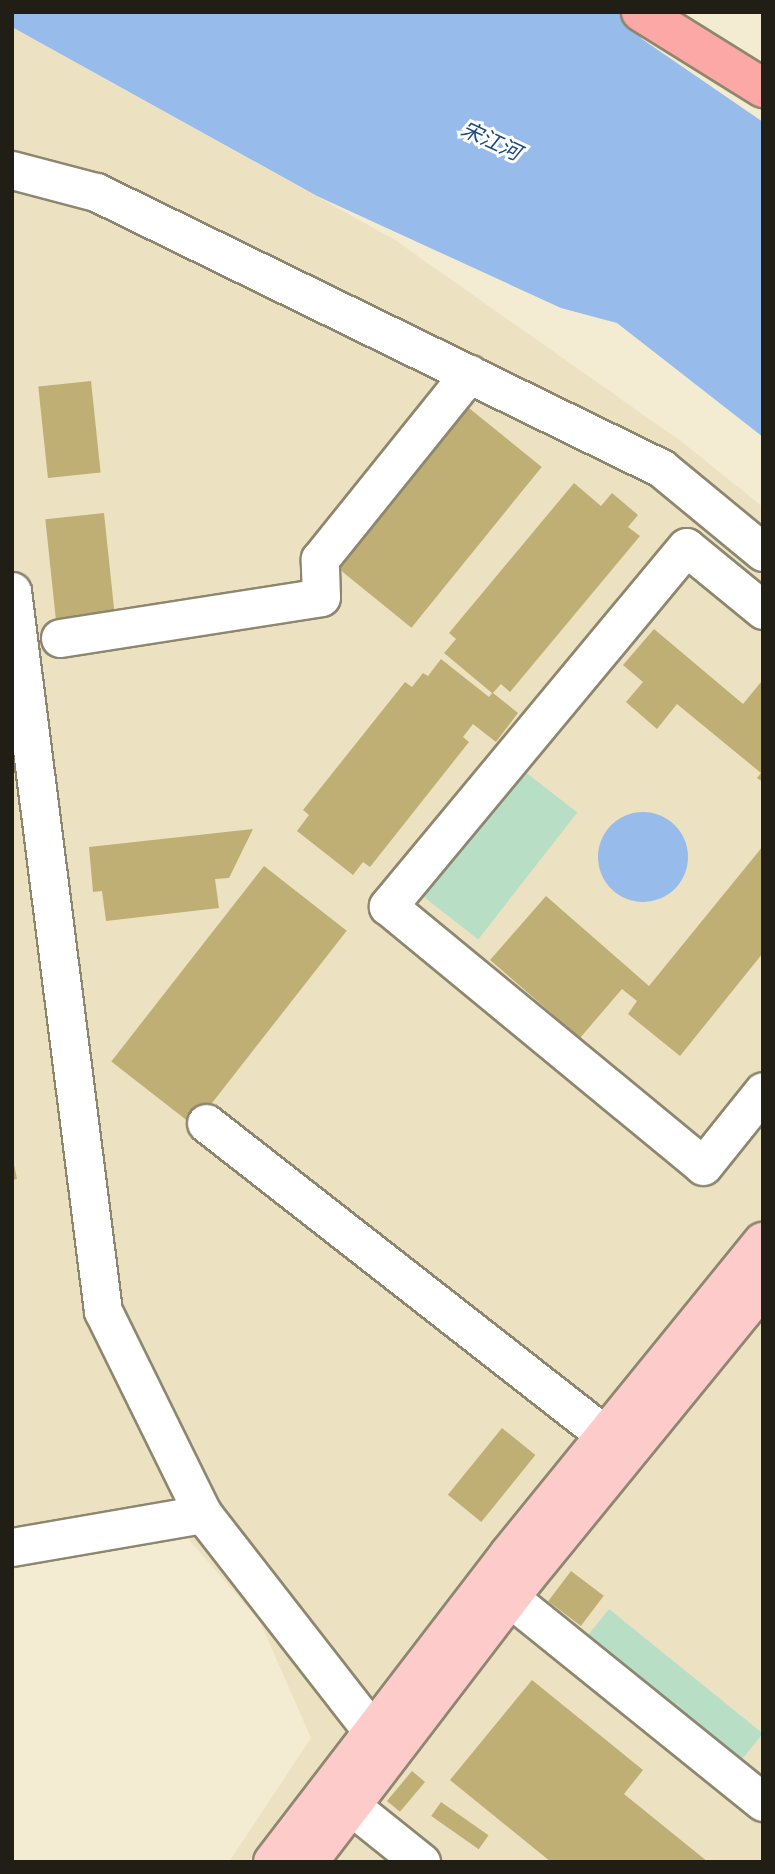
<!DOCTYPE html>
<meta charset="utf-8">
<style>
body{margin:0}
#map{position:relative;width:775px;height:1874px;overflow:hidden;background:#f3ecd2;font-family:Karla,"Noto Sans SC",sans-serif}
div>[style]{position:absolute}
.built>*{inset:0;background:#ece2c1}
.green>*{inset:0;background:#b8dfc5;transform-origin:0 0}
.water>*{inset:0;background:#97bbea}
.round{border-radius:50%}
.building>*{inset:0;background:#bfaf75;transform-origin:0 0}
.roads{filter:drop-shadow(2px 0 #8e876f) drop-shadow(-2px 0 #8e876f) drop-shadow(0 2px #8e876f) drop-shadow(0 -2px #8e876f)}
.minor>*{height:37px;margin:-18.5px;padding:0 18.5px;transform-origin:18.5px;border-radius:18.5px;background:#fff}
.major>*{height:38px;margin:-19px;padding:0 19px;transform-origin:19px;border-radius:19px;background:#fdcbca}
.highway>*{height:38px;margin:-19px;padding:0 19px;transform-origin:19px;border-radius:19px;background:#fca8a6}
span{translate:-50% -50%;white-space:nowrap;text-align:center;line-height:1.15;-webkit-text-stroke:6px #fff;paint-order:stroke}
.water-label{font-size:21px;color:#1a4982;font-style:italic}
.frame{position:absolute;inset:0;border:14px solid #211e15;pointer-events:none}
</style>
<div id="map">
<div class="built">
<i style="clip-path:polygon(12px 27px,395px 240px,682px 442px,763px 507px,763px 1862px,229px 1862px,311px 1738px,260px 1622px,166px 1513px,12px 1528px)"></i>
</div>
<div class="green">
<i style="left:519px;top:767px;width:74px;height:161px;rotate:38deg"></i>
<i style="left:609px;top:1609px;width:198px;height:33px;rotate:39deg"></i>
</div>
<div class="water">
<i style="clip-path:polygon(12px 12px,648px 12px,635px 30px,642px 39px,763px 122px,763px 437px,617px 323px,561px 308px,317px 196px,12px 27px)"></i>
<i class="round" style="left:598px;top:812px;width:90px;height:90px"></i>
</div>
<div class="building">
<i style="left:91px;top:381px;width:92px;height:53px;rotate:84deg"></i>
<i style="left:464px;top:404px;width:100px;height:207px;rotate:39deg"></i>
<i style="clip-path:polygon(574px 483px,601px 506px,612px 493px,638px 515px,628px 527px,640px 536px,510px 692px,501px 684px,493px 693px,518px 713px,496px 742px,473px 724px,463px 737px,469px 742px,370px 867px,363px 862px,353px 875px,297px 831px,309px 815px,303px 810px,405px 682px,412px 687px,423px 673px,428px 676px,441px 659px,489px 697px,492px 693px,444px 653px,456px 639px,449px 633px)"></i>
<i style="left:104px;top:513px;width:102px;height:59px;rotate:84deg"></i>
<i style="clip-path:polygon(654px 629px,743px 704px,761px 682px,763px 684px,763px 782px,757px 778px,761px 773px,677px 704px,657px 729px,626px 702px,643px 682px,623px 665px)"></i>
<i style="clip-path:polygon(253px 829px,229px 878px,215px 879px,219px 908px,106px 921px,102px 891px,93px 892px,89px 847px)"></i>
<i style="clip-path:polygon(763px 846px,763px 953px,680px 1056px,628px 1014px,637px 1001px,622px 989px,580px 1038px,490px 960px,546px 896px,649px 986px)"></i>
<i style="left:264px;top:866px;width:105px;height:248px;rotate:38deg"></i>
<i style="clip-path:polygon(12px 1155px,17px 1179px,12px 1180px)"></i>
<i style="left:502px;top:1428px;width:43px;height:86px;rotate:39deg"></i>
<i style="left:571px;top:1571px;width:41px;height:38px;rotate:37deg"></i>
<i style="clip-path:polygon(532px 1680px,643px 1770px,624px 1794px,708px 1862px,551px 1862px,450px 1780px)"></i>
<i style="left:412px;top:1771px;width:17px;height:39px;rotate:40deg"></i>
<i style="left:441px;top:1802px;width:58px;height:17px;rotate:35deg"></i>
</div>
<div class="roads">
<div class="minor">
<i style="left:12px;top:170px;width:87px;rotate:14.7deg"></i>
<i style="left:96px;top:192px;width:629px;rotate:26.04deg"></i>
<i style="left:661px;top:468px;width:132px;rotate:39.5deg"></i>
<i style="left:12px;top:591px;width:726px;rotate:82.8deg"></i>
<i style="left:103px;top:1311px;width:226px;rotate:63.8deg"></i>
<i style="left:203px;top:1514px;width:276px;rotate:52.1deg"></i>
<i style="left:763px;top:610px;width:99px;rotate:-140.7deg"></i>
<i style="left:686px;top:547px;width:467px;rotate:129.7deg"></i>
<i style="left:388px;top:906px;width:408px;rotate:39.5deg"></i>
<i style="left:703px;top:1166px;width:96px;rotate:-51.3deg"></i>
<i style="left:60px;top:638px;width:264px;rotate:-8.9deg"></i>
<i style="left:321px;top:597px;width:38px;rotate:-92deg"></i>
<i style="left:320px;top:559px;width:238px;rotate:-51.2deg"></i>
<i style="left:206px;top:1123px;width:507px;rotate:38.02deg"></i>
<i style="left:12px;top:1547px;width:194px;rotate:-9.8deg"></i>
<i style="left:510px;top:1598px;width:325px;rotate:38.9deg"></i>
<i style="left:351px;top:1806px;width:90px;rotate:38.7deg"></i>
</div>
<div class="major">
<i style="left:273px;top:1862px;width:389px;rotate:-52.5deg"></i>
<i style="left:510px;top:1553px;width:401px;rotate:-50.9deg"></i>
<i style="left:308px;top:1862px;width:359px;rotate:-52.6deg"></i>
<i style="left:526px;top:1577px;width:375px;rotate:-50.8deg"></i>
</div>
<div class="highway">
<i style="left:641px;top:12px;width:144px;rotate:31.9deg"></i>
</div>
</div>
<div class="water-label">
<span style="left:491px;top:141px;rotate:25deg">宋江河</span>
</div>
<div class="frame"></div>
</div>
